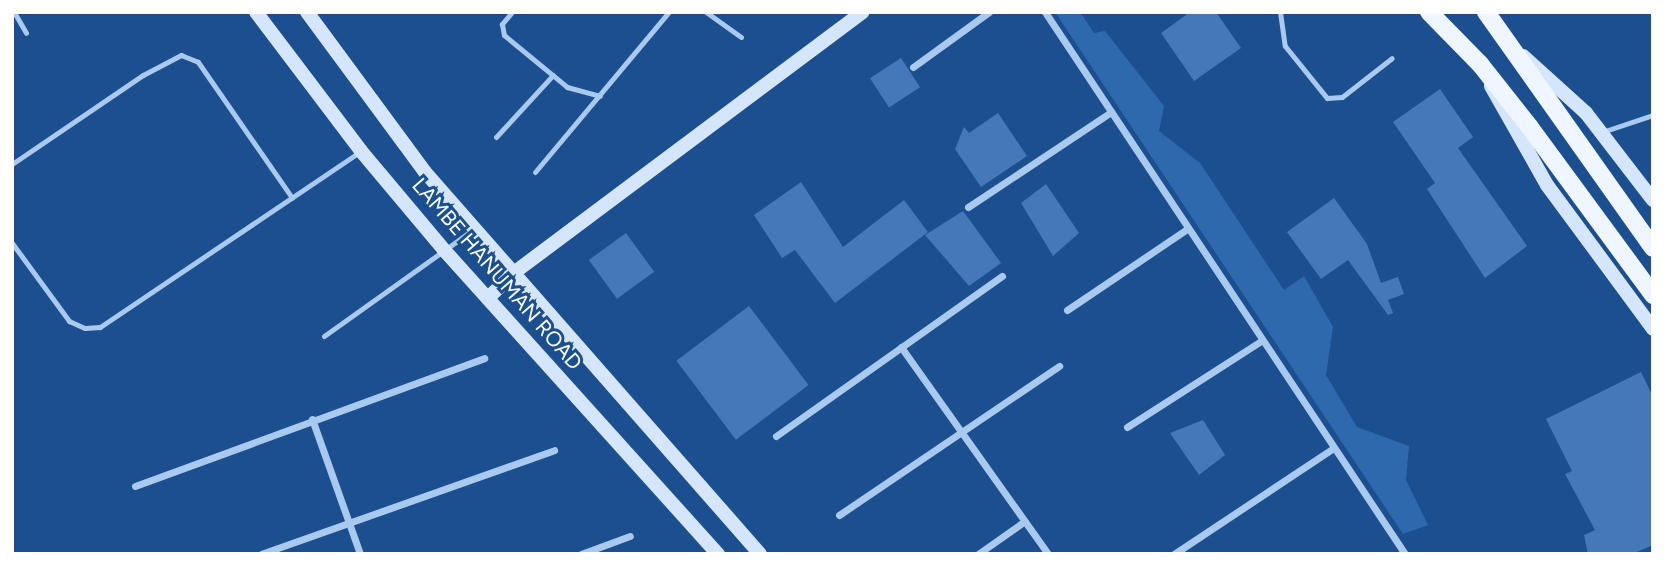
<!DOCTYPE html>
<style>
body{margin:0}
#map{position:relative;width:1665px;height:566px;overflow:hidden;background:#1b4f8f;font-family:Figtree,sans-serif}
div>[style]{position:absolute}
.green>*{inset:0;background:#2e69ad}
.building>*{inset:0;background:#4478b7;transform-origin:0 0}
.lane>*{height:5px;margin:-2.5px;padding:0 2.5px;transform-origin:2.5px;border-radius:2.5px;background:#a9c9ee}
.street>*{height:7px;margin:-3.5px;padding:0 3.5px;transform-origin:3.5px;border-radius:3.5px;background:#a9c9ee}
.secondary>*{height:14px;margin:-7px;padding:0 7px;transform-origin:7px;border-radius:7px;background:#d6e6fa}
.primary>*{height:18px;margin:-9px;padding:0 9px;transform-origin:9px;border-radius:9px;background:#f0f6ff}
span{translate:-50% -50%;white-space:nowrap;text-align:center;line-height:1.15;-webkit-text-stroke:6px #1b4f8f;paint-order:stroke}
.street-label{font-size:21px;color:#fff}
.frame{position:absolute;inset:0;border:14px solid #fff;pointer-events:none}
</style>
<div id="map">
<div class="green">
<i style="clip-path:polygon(1055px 12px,1080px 12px,1094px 33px,1105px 31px,1164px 106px,1159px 131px,1200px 163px,1284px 290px,1304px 276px,1333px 327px,1326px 375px,1357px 427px,1409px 446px,1406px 480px,1428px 525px,1403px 534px)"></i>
</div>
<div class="building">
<i style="clip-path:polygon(1190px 12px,1216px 12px,1241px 48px,1194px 81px,1161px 33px)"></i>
<i style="left:901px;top:58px;width:35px;height:37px;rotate:57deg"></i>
<i style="clip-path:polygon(1440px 89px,1473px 137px,1458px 148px,1527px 246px,1485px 278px,1427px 189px,1435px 183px,1393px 122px)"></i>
<i style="clip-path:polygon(998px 113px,1027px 156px,981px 187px,955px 149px,964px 127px,969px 133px)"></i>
<i style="clip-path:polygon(801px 182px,843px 247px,904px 200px,928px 232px,835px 303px,795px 250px,782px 258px,754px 215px)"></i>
<i style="clip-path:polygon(1046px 184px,1079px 233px,1053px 256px,1021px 203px)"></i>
<i style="clip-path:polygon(1334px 198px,1367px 244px,1381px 283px,1398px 277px,1404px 294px,1388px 300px,1393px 313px,1388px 315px,1348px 260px,1321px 279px,1287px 232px)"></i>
<i style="clip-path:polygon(963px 211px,1001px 263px,969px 286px,925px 235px)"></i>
<i style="left:626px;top:233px;width:48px;height:46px;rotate:54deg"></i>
<i style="left:749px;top:306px;width:99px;height:91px;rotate:53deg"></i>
<i style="clip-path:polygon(1641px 372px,1653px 397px,1653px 545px,1632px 554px,1588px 554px,1584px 535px,1595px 530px,1565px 474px,1572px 471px,1546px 419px)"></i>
<i style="clip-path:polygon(1203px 420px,1225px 455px,1199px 475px,1170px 433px)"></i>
</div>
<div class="lane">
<i style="left:14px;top:12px;width:24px;rotate:60deg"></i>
<i style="left:512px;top:12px;width:16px;rotate:130deg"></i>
<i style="left:502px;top:24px;width:11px;rotate:80deg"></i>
<i style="left:504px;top:35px;width:82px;rotate:39.5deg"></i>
<i style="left:567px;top:87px;width:34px;rotate:15deg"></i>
<i style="left:706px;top:12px;width:43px;rotate:35.5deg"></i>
<i style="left:1280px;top:12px;width:34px;rotate:82deg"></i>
<i style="left:1285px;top:46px;width:67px;rotate:51.1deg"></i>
<i style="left:1327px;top:98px;width:15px;rotate:-4deg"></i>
<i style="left:1342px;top:97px;width:63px;rotate:-38deg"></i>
<i style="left:1602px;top:132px;width:54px;rotate:-18.4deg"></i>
<i style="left:496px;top:137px;width:84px;rotate:-47.4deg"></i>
<i style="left:12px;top:164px;width:158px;rotate:-34.2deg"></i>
<i style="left:143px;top:75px;width:43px;rotate:-27.8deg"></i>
<i style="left:181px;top:55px;width:18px;rotate:22deg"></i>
<i style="left:198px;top:62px;width:165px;rotate:55.3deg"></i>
<i style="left:535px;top:172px;width:209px;rotate:-50.1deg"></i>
<i style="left:12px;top:243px;width:97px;rotate:53.8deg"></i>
<i style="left:69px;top:321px;width:17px;rotate:24deg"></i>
<i style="left:85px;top:328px;width:15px;rotate:-4deg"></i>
<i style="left:100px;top:327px;width:313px;rotate:-34deg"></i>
<i style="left:324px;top:336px;width:184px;rotate:-35.5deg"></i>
</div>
<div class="street">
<i style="left:1045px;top:12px;width:651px;rotate:56.41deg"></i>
<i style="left:913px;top:67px;width:94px;rotate:-35.9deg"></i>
<i style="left:968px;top:207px;width:172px;rotate:-33.6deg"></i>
<i style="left:1067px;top:310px;width:145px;rotate:-34deg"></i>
<i style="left:901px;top:347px;width:254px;rotate:54.6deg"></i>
<i style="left:312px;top:419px;width:143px;rotate:70.4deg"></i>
<i style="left:1127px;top:427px;width:159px;rotate:-32.7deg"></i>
<i style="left:776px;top:436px;width:277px;rotate:-35.3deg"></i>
<i style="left:135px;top:486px;width:372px;rotate:-20.1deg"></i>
<i style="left:839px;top:515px;width:266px;rotate:-34.1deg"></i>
<i style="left:261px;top:554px;width:311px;rotate:-19.5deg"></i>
<i style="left:581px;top:554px;width:52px;rotate:-20.2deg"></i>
<i style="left:978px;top:554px;width:57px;rotate:-35.1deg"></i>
<i style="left:1174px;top:554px;width:190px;rotate:-33.6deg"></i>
</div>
<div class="secondary">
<i style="left:256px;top:12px;width:174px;rotate:52.9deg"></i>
<i style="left:361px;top:151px;width:131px;rotate:50deg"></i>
<i style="left:445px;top:251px;width:408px;rotate:48deg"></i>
<i style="left:307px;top:12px;width:199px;rotate:53.6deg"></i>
<i style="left:425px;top:172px;width:508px;rotate:48.75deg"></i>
<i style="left:1523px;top:56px;width:85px;rotate:42.1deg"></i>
<i style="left:1586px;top:113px;width:110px;rotate:52.4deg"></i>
<i style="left:1491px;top:86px;width:114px;rotate:60.5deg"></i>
<i style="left:1547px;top:185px;width:179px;rotate:53.6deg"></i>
<i style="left:488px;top:298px;width:37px;rotate:-44deg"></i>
<i style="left:515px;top:272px;width:434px;rotate:-36.8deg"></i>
</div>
<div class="primary">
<i style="left:1429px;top:12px;width:73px;rotate:45.6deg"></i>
<i style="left:1480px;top:64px;width:79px;rotate:51.7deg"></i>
<i style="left:1529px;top:126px;width:210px;rotate:53.7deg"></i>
<i style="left:1486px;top:12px;width:289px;rotate:54.7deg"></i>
</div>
<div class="street-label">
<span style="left:497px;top:274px;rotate:49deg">LAMBE HANUMAN ROAD</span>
</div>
<div class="frame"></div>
</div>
